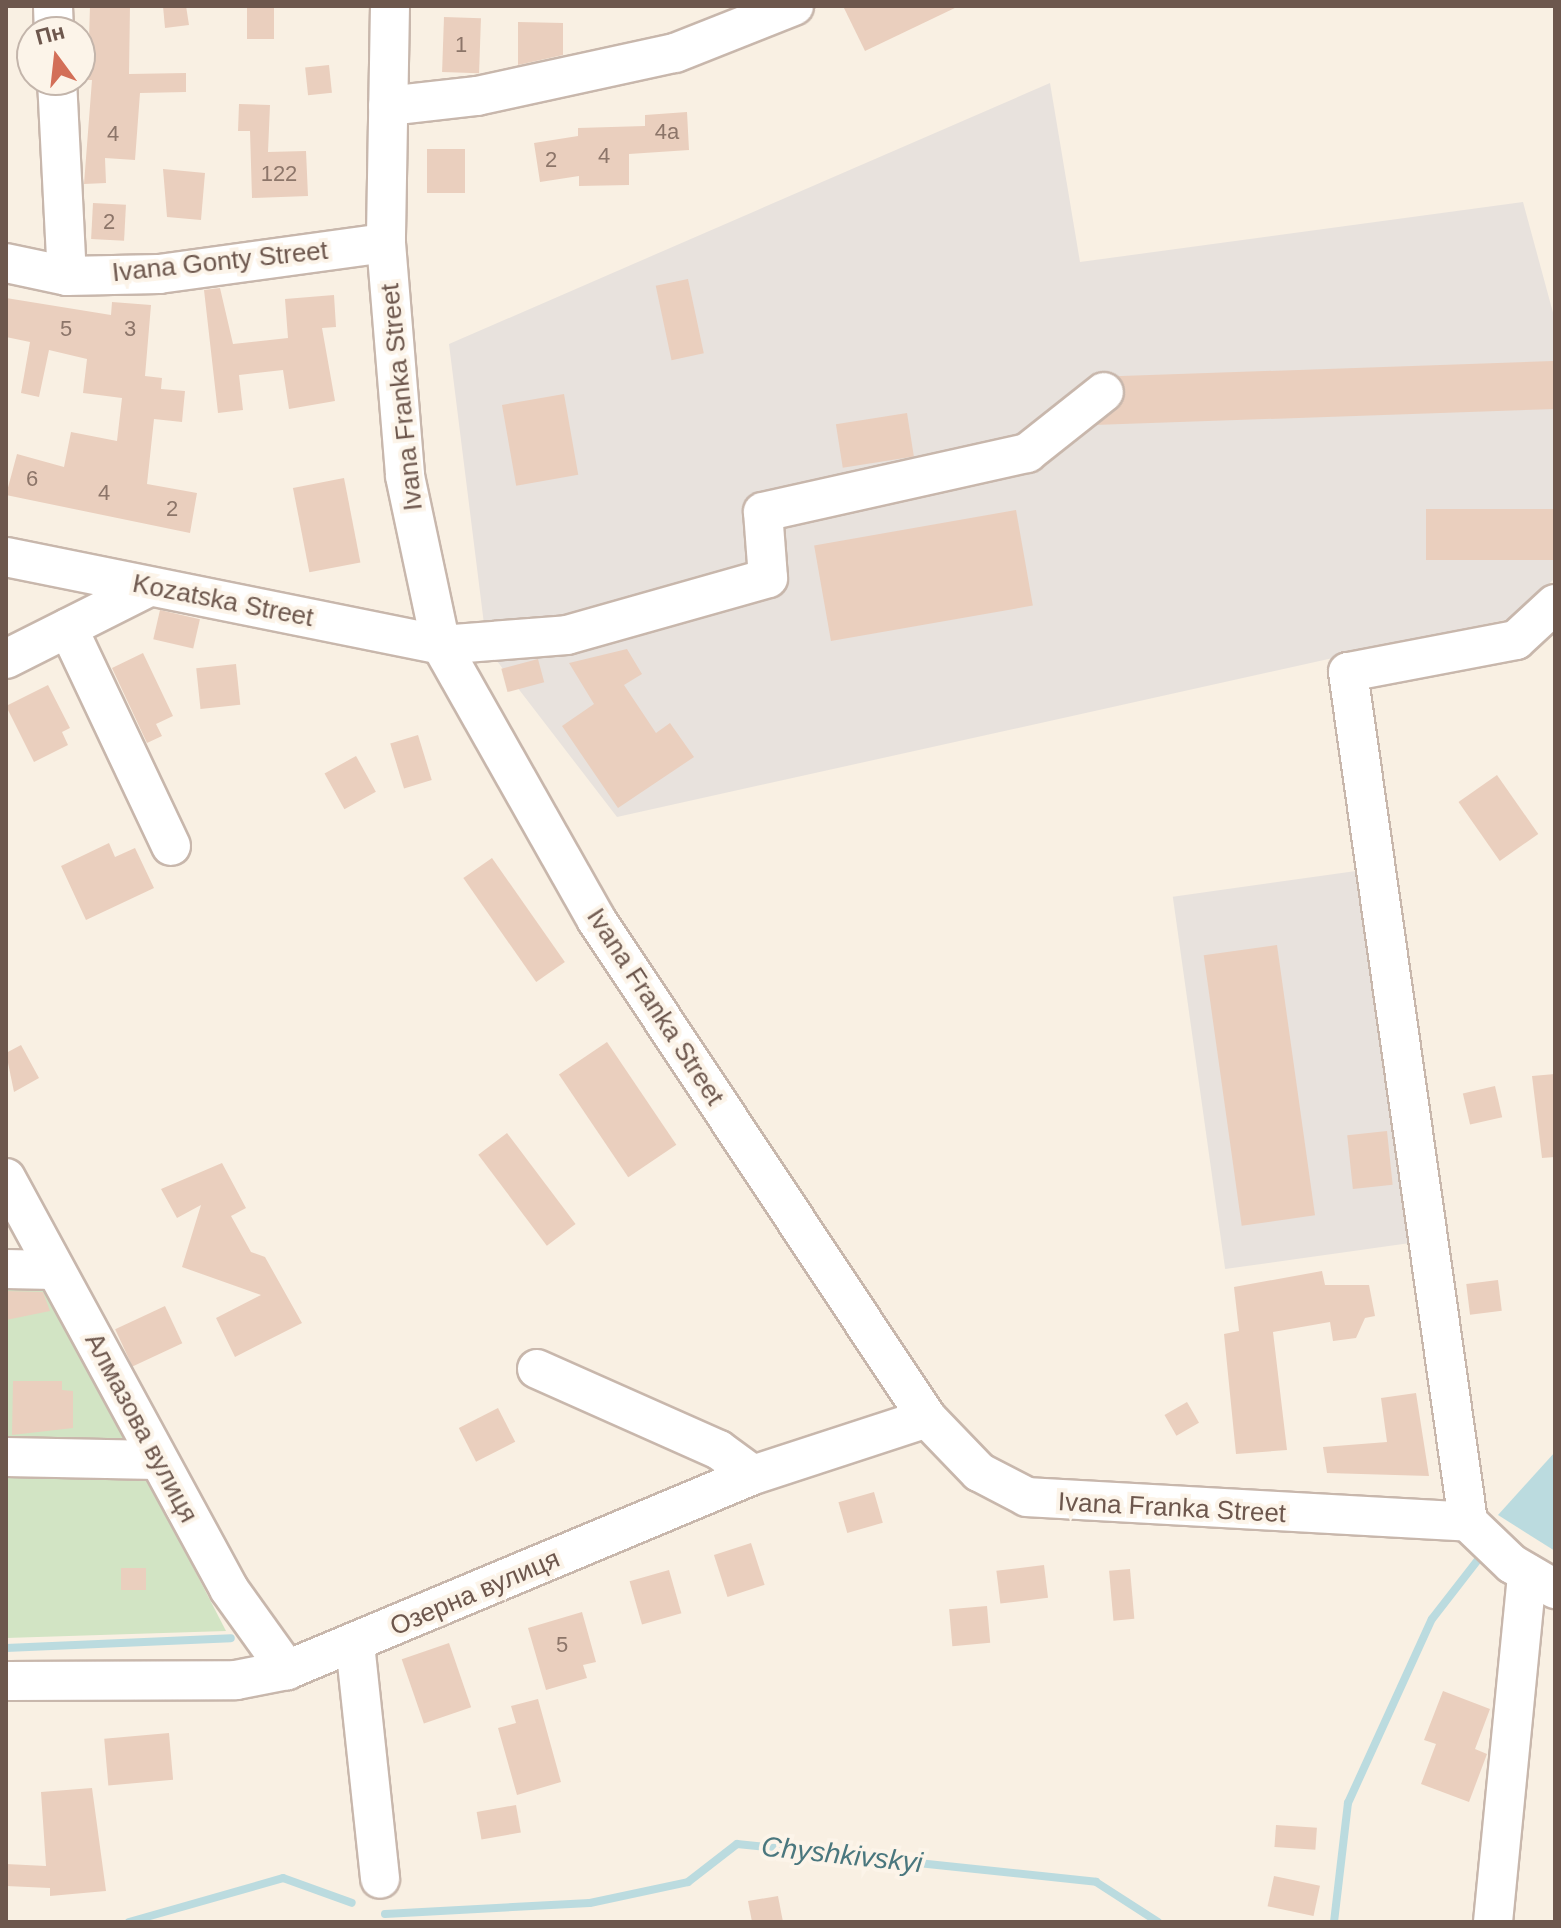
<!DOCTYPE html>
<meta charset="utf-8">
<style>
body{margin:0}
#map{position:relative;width:1561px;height:1928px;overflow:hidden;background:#f9f0e3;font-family:Arial,sans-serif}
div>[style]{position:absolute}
.industrial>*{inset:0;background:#e8e2dd;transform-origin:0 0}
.green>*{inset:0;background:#d2e4c4}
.water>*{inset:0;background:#bbdbdf}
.stream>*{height:8px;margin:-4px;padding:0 4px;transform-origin:4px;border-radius:4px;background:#bbdbdf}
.building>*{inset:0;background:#eacfbe;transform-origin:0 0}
.roads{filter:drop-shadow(2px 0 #c8b7ac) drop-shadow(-2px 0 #c8b7ac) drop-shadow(0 2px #c8b7ac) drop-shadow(0 -2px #c8b7ac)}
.minor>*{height:38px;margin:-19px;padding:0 19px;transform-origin:19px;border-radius:19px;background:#fff}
span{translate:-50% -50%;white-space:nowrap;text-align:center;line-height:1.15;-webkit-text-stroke:8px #fcf4e9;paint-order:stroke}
.number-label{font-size:22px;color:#8c7569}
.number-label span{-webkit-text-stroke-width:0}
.street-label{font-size:26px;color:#6d574d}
.water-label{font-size:28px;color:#4a777e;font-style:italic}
.frame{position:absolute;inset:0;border:8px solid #6d574d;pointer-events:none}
.north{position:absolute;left:16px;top:16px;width:80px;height:80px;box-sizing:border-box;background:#fcf4e9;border:2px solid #c3b5ab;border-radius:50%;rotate:345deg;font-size:22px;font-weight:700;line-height:32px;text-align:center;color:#6d574d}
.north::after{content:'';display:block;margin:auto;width:28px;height:36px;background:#d36f58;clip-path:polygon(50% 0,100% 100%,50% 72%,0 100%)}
</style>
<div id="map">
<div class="industrial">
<i style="clip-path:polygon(1050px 83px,1080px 262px,1523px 202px,1555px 320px,1555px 578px,1513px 618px,617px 817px,487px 648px,449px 344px)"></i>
<i style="left:1356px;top:871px;width:376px;height:185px;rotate:82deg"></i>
</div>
<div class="green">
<i style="clip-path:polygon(6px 1280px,51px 1280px,134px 1450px,6px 1449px)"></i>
<i style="clip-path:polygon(6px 1466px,142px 1468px,226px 1631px,6px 1638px)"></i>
</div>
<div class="water">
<i style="clip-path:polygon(1555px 1452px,1555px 1551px,1498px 1515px)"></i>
</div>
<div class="stream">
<i style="left:6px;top:1648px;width:225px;rotate:-2.5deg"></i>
<i style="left:385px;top:1914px;width:205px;rotate:-3.1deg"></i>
<i style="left:590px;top:1903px;width:100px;rotate:-12.1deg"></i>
<i style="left:688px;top:1882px;width:62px;rotate:-37.8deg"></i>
<i style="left:737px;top:1844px;width:361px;rotate:6deg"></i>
<i style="left:1096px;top:1882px;width:74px;rotate:32.8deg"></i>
<i style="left:129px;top:1922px;width:160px;rotate:-15.9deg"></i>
<i style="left:283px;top:1878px;width:73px;rotate:19.9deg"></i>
<i style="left:1334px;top:1922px;width:120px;rotate:-83.3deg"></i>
<i style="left:1348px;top:1803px;width:202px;rotate:-65.5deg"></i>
<i style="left:1432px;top:1619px;width:85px;rotate:-52.2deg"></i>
</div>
<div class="building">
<i style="clip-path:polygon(90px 6px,130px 6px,129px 74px,186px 73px,186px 92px,140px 93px,135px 160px,105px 158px,106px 183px,84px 184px,92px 80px,81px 80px,82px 38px,89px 38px)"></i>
<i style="clip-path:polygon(163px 6px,186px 6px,189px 25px,165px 28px)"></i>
<i style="left:247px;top:6px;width:27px;height:33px"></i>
<i style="clip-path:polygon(843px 6px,959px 6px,865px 51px)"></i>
<i style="left:444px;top:17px;width:37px;height:55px;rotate:2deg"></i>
<i style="clip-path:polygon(518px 22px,563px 23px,563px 55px,518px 65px)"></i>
<i style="left:329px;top:65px;width:28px;height:24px;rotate:84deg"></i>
<i style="clip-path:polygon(239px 104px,270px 105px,268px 152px,306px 151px,308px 196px,252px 198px,250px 131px,238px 131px)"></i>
<i style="clip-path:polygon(687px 112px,689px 150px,629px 154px,629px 185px,579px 186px,579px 176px,540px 182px,534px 143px,578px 136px,578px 128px,645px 126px,645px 115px)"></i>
<i style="left:427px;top:149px;width:38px;height:44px"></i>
<i style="clip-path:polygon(163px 169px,205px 173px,201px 220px,167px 217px)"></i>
<i style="left:93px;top:203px;width:33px;height:36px;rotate:3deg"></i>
<i style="left:688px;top:279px;width:76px;height:33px;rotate:78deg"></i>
<i style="clip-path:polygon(220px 288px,233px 344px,288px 338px,285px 299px,334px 295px,336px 327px,322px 328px,335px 401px,289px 409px,283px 370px,239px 375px,243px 410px,218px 413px,204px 290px)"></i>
<i style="clip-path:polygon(6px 298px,111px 315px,112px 302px,151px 305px,145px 376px,162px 378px,161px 389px,185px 391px,182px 422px,154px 419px,147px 484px,197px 493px,190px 533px,6px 495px,17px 454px,64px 467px,71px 432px,117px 441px,122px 398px,83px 393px,87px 359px,49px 350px,39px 397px,21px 393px,30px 342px,6px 337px)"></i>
<i style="left:1553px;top:361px;width:48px;height:461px;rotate:88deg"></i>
<i style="left:564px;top:394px;width:82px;height:63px;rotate:80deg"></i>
<i style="left:907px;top:413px;width:44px;height:72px;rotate:81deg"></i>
<i style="left:344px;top:478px;width:86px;height:52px;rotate:79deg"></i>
<i style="left:1555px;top:509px;width:51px;height:129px;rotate:90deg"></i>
<i style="left:1016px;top:510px;width:97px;height:205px;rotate:80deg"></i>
<i style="left:160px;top:610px;width:41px;height:30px;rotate:13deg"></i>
<i style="clip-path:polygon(627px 649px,642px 674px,624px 685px,656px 733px,670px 723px,694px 757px,618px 808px,562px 726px,594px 704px,569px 663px)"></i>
<i style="clip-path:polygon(143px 653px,173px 716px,156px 724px,162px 736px,147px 743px,112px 668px)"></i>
<i style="left:538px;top:659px;width:24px;height:38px;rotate:75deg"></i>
<i style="left:236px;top:664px;width:41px;height:40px;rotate:84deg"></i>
<i style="clip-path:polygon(48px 685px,70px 728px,62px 732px,68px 745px,34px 762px,6px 706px)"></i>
<i style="left:418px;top:735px;width:47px;height:29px;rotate:73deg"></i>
<i style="left:356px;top:756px;width:41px;height:36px;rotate:61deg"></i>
<i style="left:1497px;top:775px;width:72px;height:47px;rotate:55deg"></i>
<i style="clip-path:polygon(109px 843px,115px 857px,135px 848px,154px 888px,86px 920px,61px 866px)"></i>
<i style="left:492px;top:858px;width:127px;height:35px;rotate:55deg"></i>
<i style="left:1277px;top:945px;width:273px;height:74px;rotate:82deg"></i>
<i style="left:607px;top:1042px;width:124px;height:58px;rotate:56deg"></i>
<i style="clip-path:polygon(21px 1045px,39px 1078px,14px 1092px,6px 1053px)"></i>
<i style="clip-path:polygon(1555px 1074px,1555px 1157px,1542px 1158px,1532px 1076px)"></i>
<i style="left:1495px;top:1086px;width:32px;height:33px;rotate:77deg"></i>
<i style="left:1387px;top:1131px;width:54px;height:40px;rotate:84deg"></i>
<i style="left:507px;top:1133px;width:114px;height:36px;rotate:53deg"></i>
<i style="clip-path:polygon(222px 1163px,246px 1208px,231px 1216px,251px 1252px,265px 1257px,302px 1323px,235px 1357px,216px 1318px,261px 1295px,182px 1267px,201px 1205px,177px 1218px,161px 1189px)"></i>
<i style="clip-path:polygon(1322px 1271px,1325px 1285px,1369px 1285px,1375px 1316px,1365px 1318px,1356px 1338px,1333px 1341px,1330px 1322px,1273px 1332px,1287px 1450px,1236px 1454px,1224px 1334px,1239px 1331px,1234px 1287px)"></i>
<i style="left:1498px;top:1280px;width:31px;height:32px;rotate:83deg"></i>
<i style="clip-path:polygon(6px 1291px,43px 1292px,50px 1311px,6px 1320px)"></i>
<i style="left:165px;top:1306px;width:41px;height:55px;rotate:65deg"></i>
<i style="clip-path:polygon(13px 1381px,62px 1381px,62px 1390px,73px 1391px,73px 1428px,12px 1435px)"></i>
<i style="clip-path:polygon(1416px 1393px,1429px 1476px,1327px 1473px,1323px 1447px,1387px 1442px,1381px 1398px)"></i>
<i style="left:1187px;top:1402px;width:24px;height:26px;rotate:60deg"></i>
<i style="left:498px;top:1408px;width:38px;height:44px;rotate:63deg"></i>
<i style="left:874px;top:1492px;width:32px;height:37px;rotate:74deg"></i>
<i style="left:751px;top:1543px;width:44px;height:39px;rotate:72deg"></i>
<i style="left:1044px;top:1565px;width:33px;height:48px;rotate:83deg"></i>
<i style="left:146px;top:1568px;width:22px;height:25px;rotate:90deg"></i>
<i style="left:1130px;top:1569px;width:50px;height:21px;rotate:85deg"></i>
<i style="left:669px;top:1570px;width:45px;height:41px;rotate:74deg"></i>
<i style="left:987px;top:1606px;width:37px;height:38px;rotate:85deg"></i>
<i style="clip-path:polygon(582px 1612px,596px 1662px,583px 1665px,587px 1678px,546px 1690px,528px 1628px)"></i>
<i style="left:449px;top:1643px;width:68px;height:50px;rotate:71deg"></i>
<i style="clip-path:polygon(1443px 1691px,1490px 1709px,1475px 1749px,1487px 1754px,1469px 1802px,1421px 1784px,1436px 1744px,1424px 1740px)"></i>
<i style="clip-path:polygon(538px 1699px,561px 1782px,517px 1795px,498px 1728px,516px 1723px,511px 1706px)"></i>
<i style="left:169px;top:1733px;width:47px;height:65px;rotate:85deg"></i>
<i style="clip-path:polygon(92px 1788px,106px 1891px,50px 1896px,50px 1888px,6px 1886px,6px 1864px,46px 1866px,41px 1792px)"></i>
<i style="left:516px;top:1805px;width:28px;height:40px;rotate:80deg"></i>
<i style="left:1276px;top:1825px;width:41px;height:22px;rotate:4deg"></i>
<i style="left:1274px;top:1876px;width:47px;height:31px;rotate:12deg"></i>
<i style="clip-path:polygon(778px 1896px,783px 1922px,752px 1922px,748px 1901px)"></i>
</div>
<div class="roads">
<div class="minor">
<i style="left:53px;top:6px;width:26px;rotate:88deg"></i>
<i style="left:390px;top:6px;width:237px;rotate:91deg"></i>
<i style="left:386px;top:243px;width:234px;rotate:85.3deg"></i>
<i style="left:405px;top:476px;width:173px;rotate:78deg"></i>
<i style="left:441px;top:645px;width:315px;rotate:60.5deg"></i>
<i style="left:596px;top:919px;width:599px;rotate:56.44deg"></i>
<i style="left:927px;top:1418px;width:75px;rotate:46.1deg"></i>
<i style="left:979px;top:1472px;width:54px;rotate:27.5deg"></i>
<i style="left:1027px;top:1497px;width:442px;rotate:3.2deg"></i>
<i style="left:57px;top:80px;width:196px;rotate:87.1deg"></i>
<i style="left:388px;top:106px;width:90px;rotate:-6.4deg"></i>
<i style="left:477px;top:96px;width:203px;rotate:-12.3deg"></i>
<i style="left:675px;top:53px;width:128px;rotate:-21.6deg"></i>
<i style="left:6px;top:263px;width:62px;rotate:12deg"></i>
<i style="left:67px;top:276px;width:92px;rotate:-1.2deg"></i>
<i style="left:159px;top:274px;width:229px;rotate:-7.8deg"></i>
<i style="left:6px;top:557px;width:444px;rotate:11.4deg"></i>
<i style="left:441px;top:645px;width:126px;rotate:-4.5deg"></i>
<i style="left:567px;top:635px;width:209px;rotate:-15.8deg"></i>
<i style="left:768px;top:578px;width:66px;rotate:-94.3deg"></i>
<i style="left:763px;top:512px;width:271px;rotate:-12.6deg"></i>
<i style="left:1027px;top:453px;width:98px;rotate:-38.4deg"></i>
<i style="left:1555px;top:604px;width:53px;rotate:137.3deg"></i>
<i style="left:1516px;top:640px;width:171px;rotate:169.2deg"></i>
<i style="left:1348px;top:672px;width:858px;rotate:81.96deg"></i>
<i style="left:1468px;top:1522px;width:61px;rotate:43.7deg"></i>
<i style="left:1512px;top:1564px;width:50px;rotate:30.2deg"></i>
<i style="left:68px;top:628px;width:241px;rotate:64.7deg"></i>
<i style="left:6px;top:659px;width:160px;rotate:-26.7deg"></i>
<i style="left:6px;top:1178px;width:468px;rotate:61.5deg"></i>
<i style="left:229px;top:1589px;width:100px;rotate:54.4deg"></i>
<i style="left:6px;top:1269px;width:49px;rotate:1.2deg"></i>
<i style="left:537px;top:1369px;width:199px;rotate:24deg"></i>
<i style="left:719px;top:1450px;width:42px;rotate:36.3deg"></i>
<i style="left:6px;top:1457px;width:151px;rotate:1.1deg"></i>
<i style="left:355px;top:1644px;width:236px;rotate:83.9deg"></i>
<i style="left:6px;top:1681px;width:230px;rotate:-0.2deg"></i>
<i style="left:236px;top:1680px;width:52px;rotate:-11.1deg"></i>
<i style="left:287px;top:1670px;width:505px;rotate:-22.71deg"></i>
<i style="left:753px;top:1475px;width:183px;rotate:-18.1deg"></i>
<i style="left:1493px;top:1922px;width:350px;rotate:-84.4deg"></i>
</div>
</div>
<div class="number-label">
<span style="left:461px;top:45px">1</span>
<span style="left:667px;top:132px">4а</span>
<span style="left:113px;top:134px">4</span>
<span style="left:604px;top:156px">4</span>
<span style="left:551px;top:160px">2</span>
<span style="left:279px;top:174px">122</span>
<span style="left:109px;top:222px">2</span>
<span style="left:66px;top:329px">5</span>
<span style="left:130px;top:329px">3</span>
<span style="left:32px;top:479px">6</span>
<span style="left:104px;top:493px">4</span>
<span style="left:172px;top:509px">2</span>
<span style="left:562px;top:1645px">5</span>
</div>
<div class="street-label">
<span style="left:220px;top:262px;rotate:-6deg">Ivana Gonty Street</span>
<span style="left:402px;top:397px;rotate:-96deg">Ivana Franka Street</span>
<span style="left:223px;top:601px;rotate:11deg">Kozatska Street</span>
<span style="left:655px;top:1007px;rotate:57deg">Ivana Franka Street</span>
<span style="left:141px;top:1428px;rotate:62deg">Алмазова вулиця</span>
<span style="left:1172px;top:1508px;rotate:3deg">Ivana Franka Street</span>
<span style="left:475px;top:1593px;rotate:-23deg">Озерна вулиця</span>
</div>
<div class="water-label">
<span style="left:842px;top:1855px;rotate:6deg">Chyshkivskyi</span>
</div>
<div class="frame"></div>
<div class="north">Пн</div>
</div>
